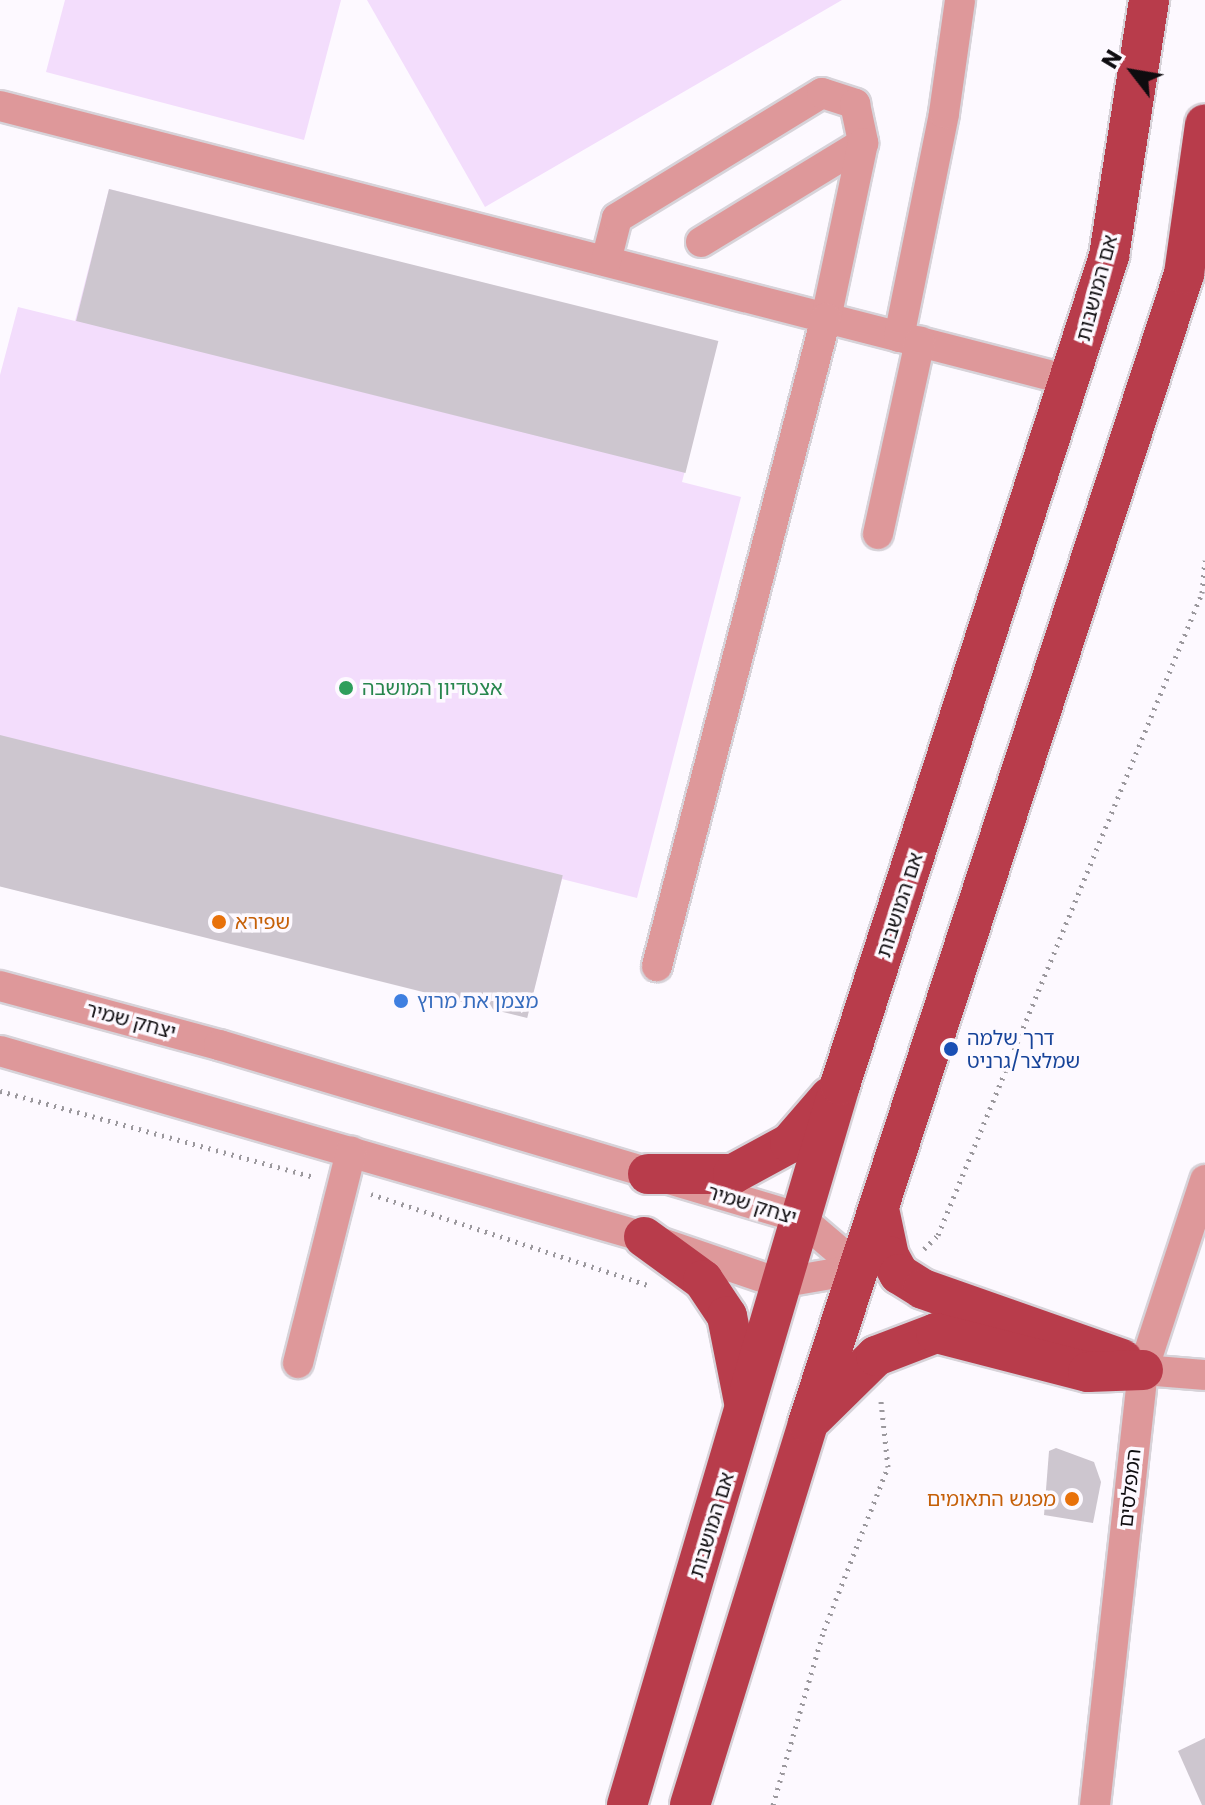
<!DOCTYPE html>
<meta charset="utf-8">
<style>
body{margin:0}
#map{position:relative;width:1205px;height:1805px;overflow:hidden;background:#fdf9ff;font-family:Poppins,"Noto Sans Hebrew",sans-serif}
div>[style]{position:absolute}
.green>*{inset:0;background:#f3ddfc}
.building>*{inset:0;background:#cdc6cf;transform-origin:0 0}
.path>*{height:5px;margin-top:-2.5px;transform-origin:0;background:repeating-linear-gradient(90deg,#9b989d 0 2px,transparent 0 8px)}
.roads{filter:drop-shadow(2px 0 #d7d3d9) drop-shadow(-2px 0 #d7d3d9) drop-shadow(0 2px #d7d3d9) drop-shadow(0 -2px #d7d3d9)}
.minor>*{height:30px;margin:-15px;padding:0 15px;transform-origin:15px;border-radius:15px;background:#de989a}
.major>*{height:40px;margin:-20px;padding:0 20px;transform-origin:20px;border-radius:20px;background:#b83c4b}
.dots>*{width:22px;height:22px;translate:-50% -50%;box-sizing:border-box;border:4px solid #fdf9ff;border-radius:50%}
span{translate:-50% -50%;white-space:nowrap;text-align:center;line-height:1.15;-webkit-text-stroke:7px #fdf9ff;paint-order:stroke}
.street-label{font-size:20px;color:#0e0c0f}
.leisure-label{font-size:20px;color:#27864d}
.left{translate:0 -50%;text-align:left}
.food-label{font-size:20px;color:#c56008}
.right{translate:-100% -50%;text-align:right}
.shop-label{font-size:20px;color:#366cbe}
.transit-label{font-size:20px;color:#164399}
.north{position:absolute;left:1093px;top:32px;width:80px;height:80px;-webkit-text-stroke:6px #fdf9ff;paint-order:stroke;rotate:301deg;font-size:22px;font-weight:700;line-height:32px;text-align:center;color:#0e0c0f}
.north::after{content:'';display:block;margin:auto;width:28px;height:36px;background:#0e0c0f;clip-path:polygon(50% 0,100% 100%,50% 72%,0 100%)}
</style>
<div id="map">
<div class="green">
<i style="clip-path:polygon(65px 0,341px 0,304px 140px,46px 72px)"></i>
<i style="clip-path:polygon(367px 0,842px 0,485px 207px)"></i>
<i style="clip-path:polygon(109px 189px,717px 345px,682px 482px,741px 497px,637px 898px,562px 879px,527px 1017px,0 882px,0 375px,18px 307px,75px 321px)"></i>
</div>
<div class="building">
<i style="left:109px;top:189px;width:628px;height:136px;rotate:14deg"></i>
<i style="left:0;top:735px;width:580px;height:147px;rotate:14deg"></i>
<i style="clip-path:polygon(1056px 1448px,1094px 1462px,1101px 1482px,1093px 1523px,1044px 1515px,1049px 1451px)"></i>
<i style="clip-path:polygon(1205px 1738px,1205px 1805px,1202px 1805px,1178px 1751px)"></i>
</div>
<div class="path">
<i style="left:0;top:1091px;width:327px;rotate:15.3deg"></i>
<i style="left:371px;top:1194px;width:294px;rotate:18.2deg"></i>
<i style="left:924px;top:1249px;width:20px;rotate:-45deg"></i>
<i style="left:938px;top:1235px;width:694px;rotate:-67.65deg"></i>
<i style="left:1202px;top:593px;width:33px;rotate:-85deg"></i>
<i style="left:773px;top:1805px;width:182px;rotate:-73.8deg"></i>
<i style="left:824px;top:1630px;width:175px;rotate:-68.6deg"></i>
<i style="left:888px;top:1467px;width:66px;rotate:-96.1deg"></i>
</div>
<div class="roads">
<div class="minor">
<i style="left:0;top:106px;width:1107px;rotate:14.39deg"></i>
<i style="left:701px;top:242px;width:190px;rotate:-31.4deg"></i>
<i style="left:606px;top:261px;width:44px;rotate:-75.7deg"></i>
<i style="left:617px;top:218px;width:240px;rotate:-31.4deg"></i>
<i style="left:822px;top:93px;width:35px;rotate:18deg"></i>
<i style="left:855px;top:104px;width:40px;rotate:78deg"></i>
<i style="left:863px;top:143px;width:179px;rotate:101.9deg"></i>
<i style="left:826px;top:318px;width:670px;rotate:104.62deg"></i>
<i style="left:899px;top:337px;width:228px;rotate:-78.6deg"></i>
<i style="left:944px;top:113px;width:114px;rotate:-81.9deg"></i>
<i style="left:878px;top:534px;width:197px;rotate:-77.7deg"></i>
<i style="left:0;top:986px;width:227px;rotate:15.1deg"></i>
<i style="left:219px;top:1045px;width:606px;rotate:16.58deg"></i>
<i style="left:800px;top:1218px;width:79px;rotate:40.4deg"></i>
<i style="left:0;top:1051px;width:670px;rotate:16.11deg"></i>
<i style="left:644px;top:1237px;width:143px;rotate:18.8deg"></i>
<i style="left:779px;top:1283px;width:82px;rotate:-9.8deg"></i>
<i style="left:298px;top:1363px;width:218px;rotate:-75.9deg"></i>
<i style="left:1143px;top:1370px;width:62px;rotate:4.6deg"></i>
<i style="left:1095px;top:1805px;width:438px;rotate:-83.7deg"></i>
<i style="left:1143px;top:1370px;width:200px;rotate:-71.9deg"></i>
</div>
<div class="major">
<i style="left:648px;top:1174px;width:85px"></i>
<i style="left:733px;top:1174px;width:65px;rotate:-28.5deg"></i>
<i style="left:790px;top:1143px;width:61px;rotate:-49deg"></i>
<i style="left:879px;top:1209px;width:48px;rotate:78deg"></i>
<i style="left:889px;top:1256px;width:21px;rotate:61deg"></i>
<i style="left:899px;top:1274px;width:28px;rotate:32deg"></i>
<i style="left:923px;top:1289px;width:211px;rotate:19.4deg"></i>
<i style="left:644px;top:1237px;width:73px;rotate:36.1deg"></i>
<i style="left:703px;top:1280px;width:43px;rotate:56.3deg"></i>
<i style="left:727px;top:1316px;width:88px;rotate:78.8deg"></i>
<i style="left:814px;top:1417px;width:87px;rotate:-44.5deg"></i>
<i style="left:876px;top:1356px;width:64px;rotate:-21deg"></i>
<i style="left:936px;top:1333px;width:157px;rotate:14.4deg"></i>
<i style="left:1088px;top:1372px;width:55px;rotate:-2.1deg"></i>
<i style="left:627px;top:1805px;width:751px;rotate:-73.52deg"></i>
<i style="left:840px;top:1085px;width:872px;rotate:-72.02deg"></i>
<i style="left:1109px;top:256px;width:259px;rotate:-81.1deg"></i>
<i style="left:690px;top:1805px;width:400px;rotate:-72.8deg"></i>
<i style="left:808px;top:1423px;width:1209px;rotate:-71.88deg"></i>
<i style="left:1184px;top:274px;width:151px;rotate:-82deg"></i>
</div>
</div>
<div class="dots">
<i style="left:346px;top:688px;background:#2e9e5b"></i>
<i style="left:219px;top:922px;background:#e8710a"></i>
<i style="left:401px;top:1001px;background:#3f7fe0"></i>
<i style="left:951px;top:1049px;background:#1a4fb4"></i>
<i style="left:1072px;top:1499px;background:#e8710a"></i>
</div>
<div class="street-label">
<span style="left:1097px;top:288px;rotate:-75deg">אם המושבות</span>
<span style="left:900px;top:905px;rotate:-72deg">אם המושבות</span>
<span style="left:131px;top:1021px;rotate:15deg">יצחק שמיר</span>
<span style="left:752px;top:1205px;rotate:17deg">יצחק שמיר</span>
<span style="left:1130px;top:1488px;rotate:-84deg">המפלסים</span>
<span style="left:712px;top:1525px;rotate:-73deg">אם המושבות</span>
</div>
<div class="leisure-label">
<span class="left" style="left:362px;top:688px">אצטדיון המושבה</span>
</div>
<div class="food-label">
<span class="left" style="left:235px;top:922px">שפירא</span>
<span class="right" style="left:1056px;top:1499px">מפגש התאומים</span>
</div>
<div class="shop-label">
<span class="left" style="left:417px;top:1001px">מצמן את מרוץ</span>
</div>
<div class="transit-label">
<span class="left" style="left:967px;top:1050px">דרך שלמה<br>שמלצר/גרניט</span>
</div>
<div class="north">N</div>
</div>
